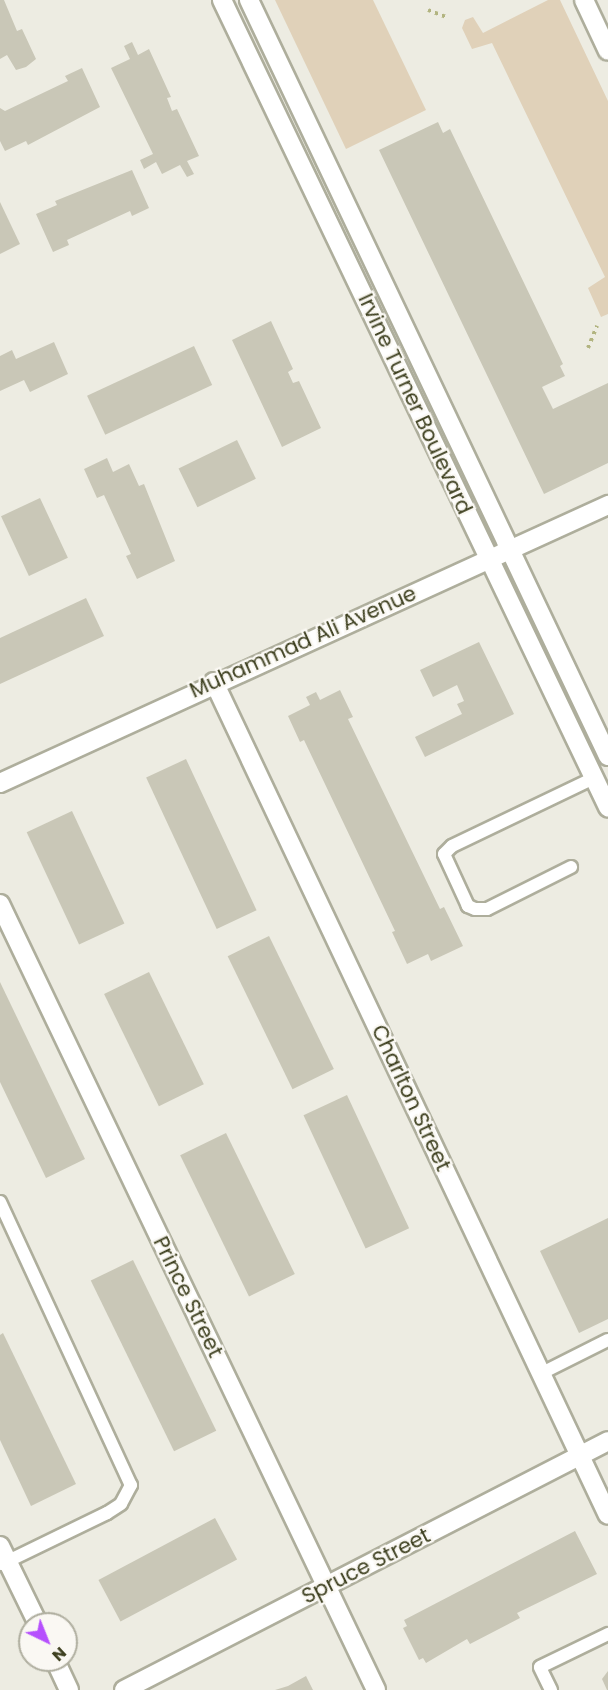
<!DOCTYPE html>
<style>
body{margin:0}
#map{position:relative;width:608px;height:1690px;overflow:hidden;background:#edece2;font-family:Poppins,sans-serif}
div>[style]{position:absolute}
.green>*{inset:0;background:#e0d1b9}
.building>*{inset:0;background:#c9c7b7;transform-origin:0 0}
.path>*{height:4px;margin-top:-2px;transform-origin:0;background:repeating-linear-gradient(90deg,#b2b480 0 3px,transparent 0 7.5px)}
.roads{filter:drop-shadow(2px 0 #aeae9c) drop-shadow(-2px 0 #aeae9c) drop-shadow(0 2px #aeae9c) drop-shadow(0 -2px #aeae9c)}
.service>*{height:12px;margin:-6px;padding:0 6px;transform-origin:6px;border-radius:6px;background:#fff}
.minor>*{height:18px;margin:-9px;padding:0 9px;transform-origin:9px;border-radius:9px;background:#fff}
.secondary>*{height:18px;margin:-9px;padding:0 9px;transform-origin:9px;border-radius:9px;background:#fff}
span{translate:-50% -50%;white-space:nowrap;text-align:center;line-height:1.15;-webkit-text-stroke:4.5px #faf8f3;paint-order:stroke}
.street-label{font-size:21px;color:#3e4020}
.north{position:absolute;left:18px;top:1612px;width:60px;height:60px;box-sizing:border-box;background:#faf8f3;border:2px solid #afae9f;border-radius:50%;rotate:137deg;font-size:16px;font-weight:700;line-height:24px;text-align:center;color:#3e4020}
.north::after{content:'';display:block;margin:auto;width:21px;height:27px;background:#b650fd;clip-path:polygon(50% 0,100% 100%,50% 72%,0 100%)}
</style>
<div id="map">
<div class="green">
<i style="clip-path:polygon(275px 0,373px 0,426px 110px,346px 149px)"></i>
<i style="clip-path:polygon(548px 0,560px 0,608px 101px,608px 314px,601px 317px,588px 288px,605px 277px,492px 43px,472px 49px,462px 28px,465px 20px,473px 17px,483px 33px)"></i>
</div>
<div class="building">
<i style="clip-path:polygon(0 0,4px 0,17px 31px,22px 29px,36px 59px,26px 67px,16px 70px,7px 55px,0 59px)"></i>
<i style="clip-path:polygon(132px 42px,138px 55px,149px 49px,171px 97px,167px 98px,172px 111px,177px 109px,199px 156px,187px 161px,194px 174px,187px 177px,180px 165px,162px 174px,156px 162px,144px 169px,140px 160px,153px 154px,111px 68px,130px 59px,124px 46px)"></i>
<i style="clip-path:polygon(82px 68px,100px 107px,28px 145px,26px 141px,5px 151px,0 141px,0 108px,5px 111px,68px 81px,65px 76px)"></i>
<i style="clip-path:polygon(438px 122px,443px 133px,450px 129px,563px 364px,560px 366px,565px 376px,542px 387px,553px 409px,608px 383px,608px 463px,544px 494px,379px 150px)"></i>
<i style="clip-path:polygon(132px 170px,149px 208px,132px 216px,130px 211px,67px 240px,69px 245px,53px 252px,36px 214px,57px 205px,55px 201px)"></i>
<i style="clip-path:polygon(0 202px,20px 244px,0 254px)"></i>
<i style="clip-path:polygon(271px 321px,293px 369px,288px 372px,293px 383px,299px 381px,321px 428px,282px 447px,232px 340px)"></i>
<i style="clip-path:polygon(54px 342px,68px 374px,30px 392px,24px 380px,0 391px,0 356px,12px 350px,16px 359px)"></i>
<i style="left:194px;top:346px;width:43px;height:118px;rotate:65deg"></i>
<i style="left:237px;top:440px;width:43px;height:65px;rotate:64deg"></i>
<i style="clip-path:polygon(107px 458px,113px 472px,129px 464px,139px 486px,144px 484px,175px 561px,137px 579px,126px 556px,131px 554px,104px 495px,97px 498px,84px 469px)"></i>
<i style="left:40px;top:498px;width:66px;height:43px;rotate:65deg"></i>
<i style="clip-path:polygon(86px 598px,104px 636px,0 684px,0 638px)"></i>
<i style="clip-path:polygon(479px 642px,514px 714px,425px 757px,415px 737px,462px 714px,457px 704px,464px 701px,457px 685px,433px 697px,420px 670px)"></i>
<i style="clip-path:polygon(340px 690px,353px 717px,348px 719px,440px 909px,444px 907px,463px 946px,431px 961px,428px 954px,407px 964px,392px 932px,395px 931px,304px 740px,300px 742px,288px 716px,310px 705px,306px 697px,316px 692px,320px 700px)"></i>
<i style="left:186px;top:759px;width:167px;height:44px;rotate:65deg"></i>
<i style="left:72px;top:811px;width:124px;height:50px;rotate:65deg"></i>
<i style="left:269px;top:936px;width:148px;height:46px;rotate:64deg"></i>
<i style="left:149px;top:972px;width:125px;height:50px;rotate:64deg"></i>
<i style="clip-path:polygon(0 982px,85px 1159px,46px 1178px,0 1082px)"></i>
<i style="left:347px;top:1095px;width:147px;height:48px;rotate:65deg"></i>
<i style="left:226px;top:1133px;width:157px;height:51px;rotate:64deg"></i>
<i style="clip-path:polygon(608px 1218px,608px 1319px,579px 1333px,540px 1251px)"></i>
<i style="left:133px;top:1260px;width:190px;height:47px;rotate:64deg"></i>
<i style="clip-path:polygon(3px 1333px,76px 1484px,31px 1506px,0 1440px,0 1335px)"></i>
<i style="left:215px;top:1518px;width:47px;height:132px;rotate:62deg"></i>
<i style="clip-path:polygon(575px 1531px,597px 1574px,517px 1613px,520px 1618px,470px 1644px,467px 1639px,426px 1663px,423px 1658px,419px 1660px,403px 1628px,407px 1626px,404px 1620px)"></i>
<i style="clip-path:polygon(608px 1671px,608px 1690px,607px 1690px,602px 1679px)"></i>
<i style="clip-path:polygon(306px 1676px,313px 1690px,275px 1690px,288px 1686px)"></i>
</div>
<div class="path">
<i style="left:428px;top:10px;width:22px;rotate:21deg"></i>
<i style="left:588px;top:348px;width:24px;rotate:-68deg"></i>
</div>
<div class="roads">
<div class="service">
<i style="left:571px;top:867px;width:94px;rotate:153.4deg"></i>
<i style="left:487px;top:909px;width:12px;rotate:180deg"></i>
<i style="left:475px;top:909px;width:8px;rotate:-157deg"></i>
<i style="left:468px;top:906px;width:57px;rotate:-114.8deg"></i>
<i style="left:444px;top:854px;width:11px;rotate:-45deg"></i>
<i style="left:452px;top:846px;width:157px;rotate:-25.6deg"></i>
<i style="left:0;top:1202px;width:312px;rotate:65.2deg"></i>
<i style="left:131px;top:1485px;width:21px;rotate:118deg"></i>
<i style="left:121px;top:1504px;width:17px;rotate:147deg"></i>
<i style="left:107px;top:1513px;width:117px;rotate:154.1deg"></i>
<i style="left:540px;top:1374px;width:76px;rotate:-26.6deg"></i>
<i style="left:551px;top:1690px;width:25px;rotate:-116deg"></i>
<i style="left:540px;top:1667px;width:76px;rotate:-25.9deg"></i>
</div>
<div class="minor">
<i style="left:584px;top:0;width:56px;rotate:64.8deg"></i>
<i style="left:214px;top:682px;width:921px;rotate:64.69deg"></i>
<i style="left:0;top:783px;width:669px;rotate:-24.57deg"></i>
<i style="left:0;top:904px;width:871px;rotate:64.43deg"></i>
<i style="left:0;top:1546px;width:87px;rotate:64deg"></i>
<i style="left:55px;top:1660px;width:33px;rotate:65deg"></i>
</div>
<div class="secondary">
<i style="left:222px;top:0;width:895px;rotate:64.44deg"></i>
<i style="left:249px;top:0;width:837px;rotate:64.6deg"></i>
<i style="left:124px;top:1690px;width:544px;rotate:-27.22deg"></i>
</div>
</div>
<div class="street-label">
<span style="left:415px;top:404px;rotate:65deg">Irvine Turner Boulevard</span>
<span style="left:303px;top:642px;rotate:-24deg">Muhammad Ali Avenue</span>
<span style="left:411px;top:1098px;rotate:65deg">Charlton Street</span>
<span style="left:188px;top:1297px;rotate:64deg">Prince Street</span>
<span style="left:366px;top:1566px;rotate:-27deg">Spruce Street</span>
</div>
<div class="north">N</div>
</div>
